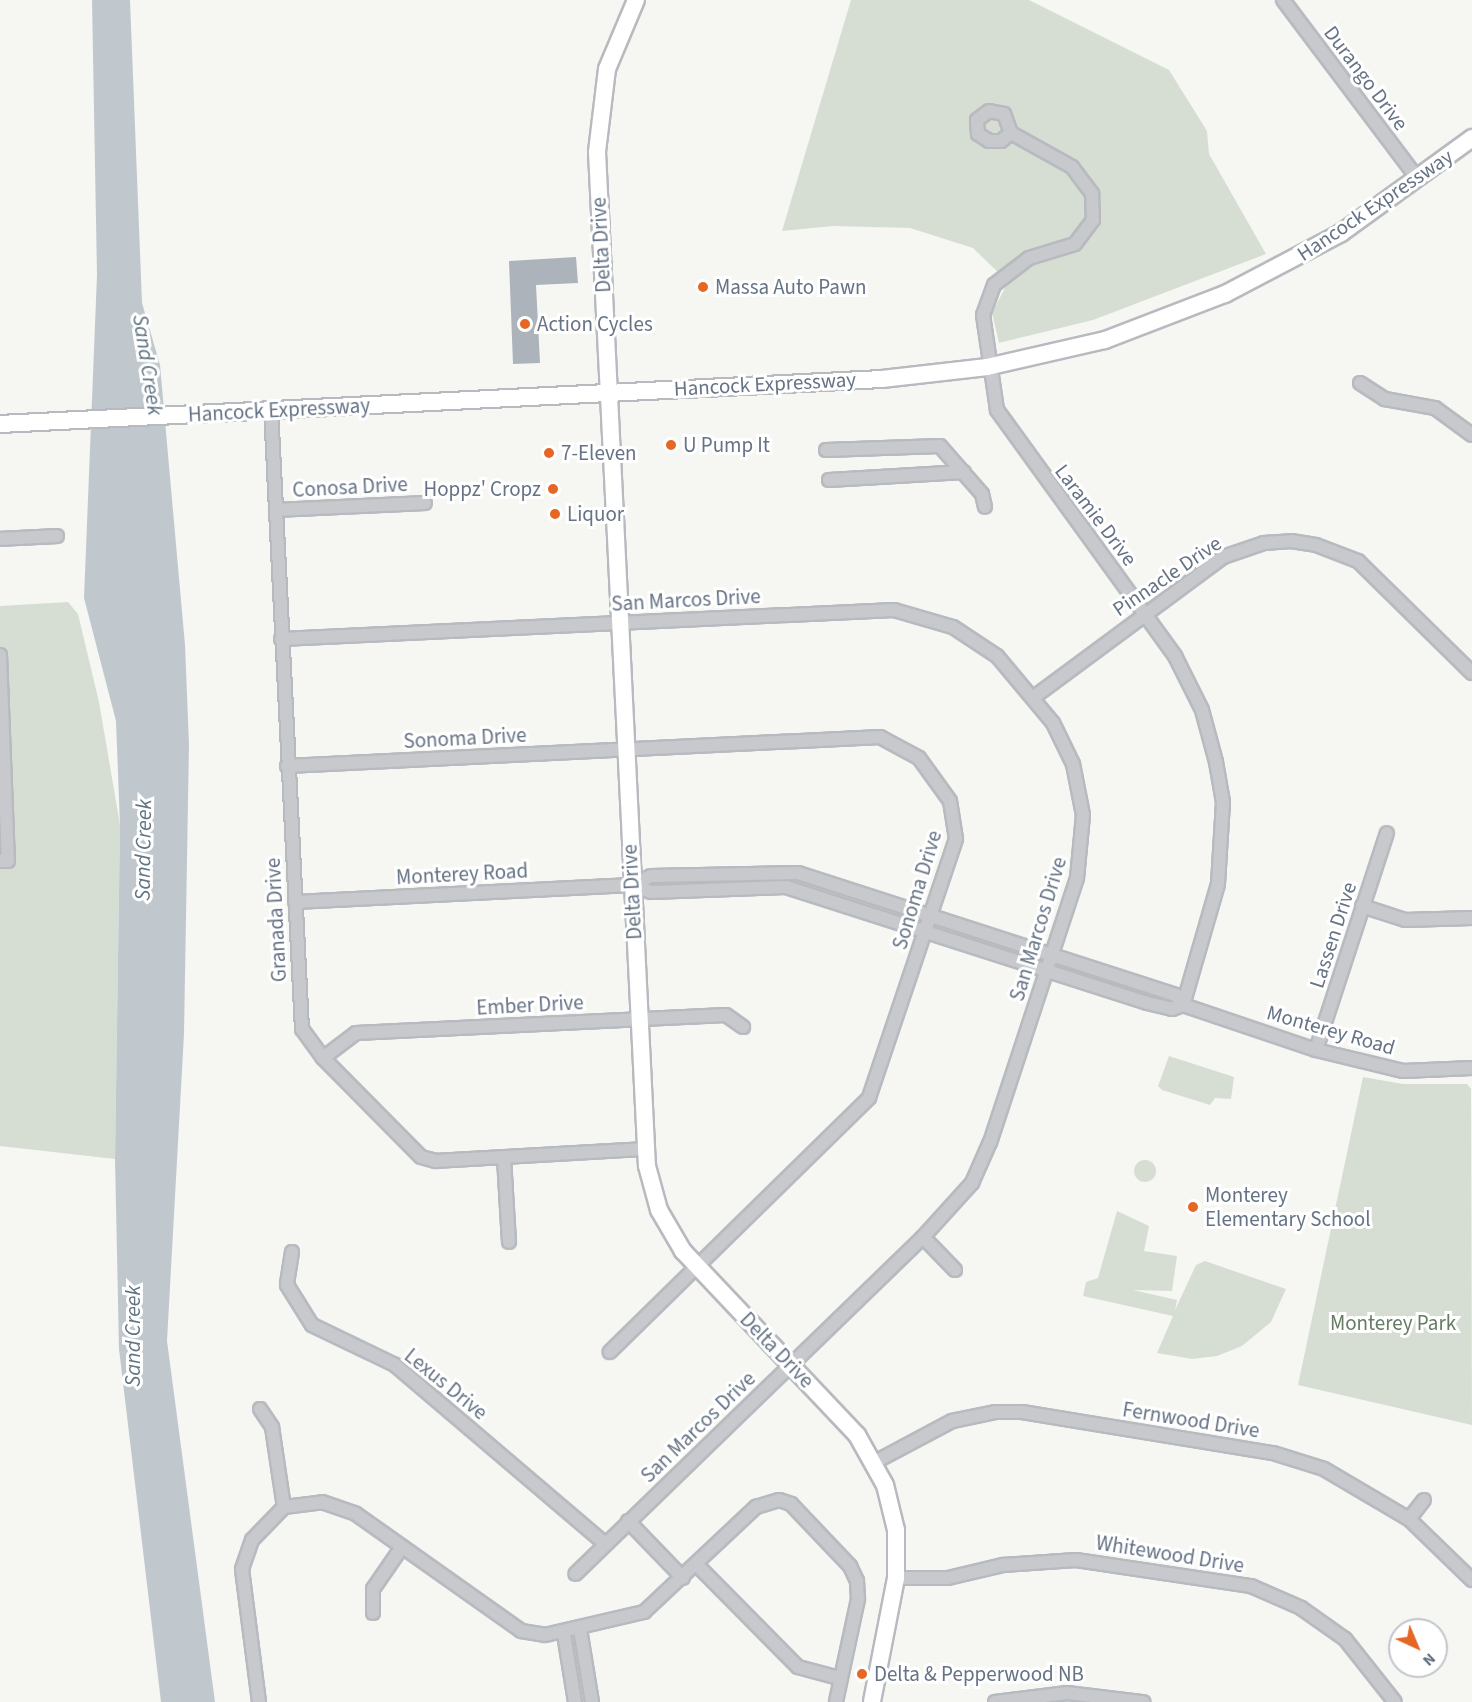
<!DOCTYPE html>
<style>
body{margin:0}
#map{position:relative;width:1472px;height:1702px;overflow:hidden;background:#f6f6f3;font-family:"Source Sans 3",sans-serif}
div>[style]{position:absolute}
.green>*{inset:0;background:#d6ded4}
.round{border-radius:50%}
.water>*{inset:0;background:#c0c8ce}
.building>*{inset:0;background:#adb3ba}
.roads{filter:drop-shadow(2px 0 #b7babf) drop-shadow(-2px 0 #b7babf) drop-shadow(0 2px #b7babf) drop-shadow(0 -2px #b7babf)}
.minor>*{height:12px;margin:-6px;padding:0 6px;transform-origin:6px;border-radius:6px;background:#c7c9cd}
.major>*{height:16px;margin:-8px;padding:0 8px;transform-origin:8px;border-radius:8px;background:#fff}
.dots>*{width:16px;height:16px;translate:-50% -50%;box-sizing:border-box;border:3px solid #fff;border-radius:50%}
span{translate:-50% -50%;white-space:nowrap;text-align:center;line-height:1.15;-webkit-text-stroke:6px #fff;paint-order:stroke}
.street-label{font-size:21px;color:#657385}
.poi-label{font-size:21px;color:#657385}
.left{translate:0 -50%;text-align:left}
.right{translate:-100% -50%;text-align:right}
.park-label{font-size:21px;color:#667c64}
.water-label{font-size:22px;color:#607481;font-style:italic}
.north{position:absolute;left:1388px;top:1618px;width:60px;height:60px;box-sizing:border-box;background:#fff;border:2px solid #c1c7ce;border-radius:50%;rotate:136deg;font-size:16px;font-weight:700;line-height:24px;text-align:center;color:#657385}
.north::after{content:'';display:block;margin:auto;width:21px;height:27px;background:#e66623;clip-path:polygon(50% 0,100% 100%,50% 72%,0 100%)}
</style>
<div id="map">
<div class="green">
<i style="clip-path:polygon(851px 0,1029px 0,1169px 70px,1207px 131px,1209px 154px,1266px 254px,1093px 320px,999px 343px,992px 313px,1008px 282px,973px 248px,910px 228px,833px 226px,782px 231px)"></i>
<i style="clip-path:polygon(68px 602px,78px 614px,99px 702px,120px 825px,115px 1159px,0 1146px,0 606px)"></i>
<i style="clip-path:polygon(1169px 1056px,1234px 1077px,1231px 1099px,1215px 1098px,1210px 1105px,1162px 1090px,1158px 1086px)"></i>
<i style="clip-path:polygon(1363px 1077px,1403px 1084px,1467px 1084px,1471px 1089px,1472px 1425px,1298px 1385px)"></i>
<i class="round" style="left:1134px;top:1160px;width:22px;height:22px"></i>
<i style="clip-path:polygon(1117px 1211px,1149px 1226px,1144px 1251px,1177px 1256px,1172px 1291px,1133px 1290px,1177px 1300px,1175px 1310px,1196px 1265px,1205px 1261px,1286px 1289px,1271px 1322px,1242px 1346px,1217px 1356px,1192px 1359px,1157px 1353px,1173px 1316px,1083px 1296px,1086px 1282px,1098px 1278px)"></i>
</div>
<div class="water">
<i style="clip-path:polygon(92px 0,130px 0,142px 303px,160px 365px,185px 645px,189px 744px,184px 1034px,167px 1341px,215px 1702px,161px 1702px,119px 1349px,115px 1159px,120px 825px,116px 721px,84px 598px,97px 275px)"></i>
</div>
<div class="building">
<i style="clip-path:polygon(576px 257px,578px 283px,536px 285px,540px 363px,513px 364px,509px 261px)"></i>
</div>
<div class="roads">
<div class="minor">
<i style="left:1283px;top:0;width:224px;rotate:53deg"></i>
<i style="left:1011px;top:133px;width:20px;rotate:-110deg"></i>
<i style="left:1004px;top:114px;width:15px;rotate:-169deg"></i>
<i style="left:989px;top:111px;width:15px;rotate:143deg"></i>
<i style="left:977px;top:120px;width:14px;rotate:86deg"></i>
<i style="left:978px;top:134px;width:13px;rotate:32deg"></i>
<i style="left:989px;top:141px;width:12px"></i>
<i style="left:1001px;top:141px;width:13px;rotate:-39deg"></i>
<i style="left:1011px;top:133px;width:70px;rotate:29.1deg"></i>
<i style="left:1072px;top:167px;width:34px;rotate:53deg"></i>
<i style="left:1092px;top:194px;width:26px;rotate:88deg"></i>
<i style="left:1093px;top:220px;width:30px;rotate:127deg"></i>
<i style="left:1075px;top:244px;width:48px;rotate:163.1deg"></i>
<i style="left:1029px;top:258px;width:44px;rotate:142.4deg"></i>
<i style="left:994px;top:285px;width:32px;rotate:110deg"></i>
<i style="left:983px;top:315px;width:96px;rotate:81.6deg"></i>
<i style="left:997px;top:410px;width:304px;rotate:54.1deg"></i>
<i style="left:1175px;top:656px;width:60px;rotate:63.4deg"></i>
<i style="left:1202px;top:710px;width:54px;rotate:74.9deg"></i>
<i style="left:1216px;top:762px;width:41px;rotate:80.1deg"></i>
<i style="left:1223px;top:802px;width:82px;rotate:93.5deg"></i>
<i style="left:1218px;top:884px;width:126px;rotate:106.1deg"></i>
<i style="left:1360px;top:383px;width:30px;rotate:33deg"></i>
<i style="left:1385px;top:399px;width:51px;rotate:10.2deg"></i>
<i style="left:1435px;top:408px;width:46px;rotate:36.1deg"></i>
<i style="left:271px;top:409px;width:621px;rotate:87.14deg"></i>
<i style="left:302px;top:1029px;width:36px;rotate:54deg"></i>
<i style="left:323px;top:1058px;width:139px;rotate:45.3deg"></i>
<i style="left:421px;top:1157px;width:16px;rotate:15deg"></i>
<i style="left:436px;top:1161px;width:209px;rotate:-3.3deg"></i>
<i style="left:826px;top:450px;width:114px;rotate:-2deg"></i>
<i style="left:940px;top:446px;width:64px;rotate:48.8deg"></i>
<i style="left:982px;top:494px;width:13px;rotate:77deg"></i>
<i style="left:829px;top:480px;width:135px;rotate:-3.4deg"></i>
<i style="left:276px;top:510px;width:149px;rotate:-2.7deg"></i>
<i style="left:0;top:539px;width:57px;rotate:-3deg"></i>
<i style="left:281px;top:639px;width:614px;rotate:-2.71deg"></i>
<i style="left:894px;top:610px;width:61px;rotate:16.1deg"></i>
<i style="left:953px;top:627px;width:53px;rotate:33.4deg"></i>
<i style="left:997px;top:656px;width:87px;rotate:50.1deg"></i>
<i style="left:1053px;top:723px;width:46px;rotate:64deg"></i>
<i style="left:1073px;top:764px;width:52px;rotate:78.9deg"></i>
<i style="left:1083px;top:815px;width:63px;rotate:95.4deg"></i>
<i style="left:1077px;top:878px;width:278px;rotate:108.2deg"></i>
<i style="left:990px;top:1142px;width:45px;rotate:113.7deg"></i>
<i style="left:972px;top:1183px;width:73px;rotate:132.2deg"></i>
<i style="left:923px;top:1237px;width:484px;rotate:135.9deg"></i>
<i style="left:0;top:655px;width:206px;rotate:87.8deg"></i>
<i style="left:8px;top:861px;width:8px;rotate:180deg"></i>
<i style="left:1034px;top:697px;width:235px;rotate:-36.5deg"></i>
<i style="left:1223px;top:557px;width:43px;rotate:-18.9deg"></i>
<i style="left:1264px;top:543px;width:27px;rotate:-4deg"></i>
<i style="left:1291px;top:541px;width:25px;rotate:9deg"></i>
<i style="left:1316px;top:545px;width:45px;rotate:20.9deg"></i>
<i style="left:1358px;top:561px;width:160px;rotate:44.5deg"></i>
<i style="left:287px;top:766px;width:594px;rotate:-2.8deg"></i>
<i style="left:880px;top:737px;width:44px;rotate:28.3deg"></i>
<i style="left:919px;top:758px;width:53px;rotate:54.2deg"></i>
<i style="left:950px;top:801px;width:38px;rotate:81deg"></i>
<i style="left:956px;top:839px;width:273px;rotate:108.6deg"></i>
<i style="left:869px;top:1098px;width:363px;rotate:135.6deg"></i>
<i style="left:632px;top:885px;width:21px;rotate:-25deg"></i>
<i style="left:651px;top:876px;width:147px;rotate:-1.2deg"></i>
<i style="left:798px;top:873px;width:397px;rotate:17.9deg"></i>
<i style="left:1176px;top:995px;width:12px;rotate:55deg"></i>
<i style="left:1183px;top:1005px;width:140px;rotate:18.7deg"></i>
<i style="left:1316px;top:1050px;width:89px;rotate:13.6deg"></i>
<i style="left:1403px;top:1071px;width:69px;rotate:-2.5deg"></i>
<i style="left:295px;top:902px;width:337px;rotate:-2.9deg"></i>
<i style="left:632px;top:885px;width:20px;rotate:20deg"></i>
<i style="left:651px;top:892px;width:135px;rotate:-2.1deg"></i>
<i style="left:786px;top:887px;width:379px;rotate:17.8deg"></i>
<i style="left:1147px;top:1003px;width:26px;rotate:13deg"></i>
<i style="left:1172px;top:1009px;width:12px;rotate:-20deg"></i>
<i style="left:1362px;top:906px;width:45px;rotate:18deg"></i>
<i style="left:1405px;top:920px;width:67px;rotate:-1.7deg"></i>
<i style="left:1316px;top:1050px;width:228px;rotate:-71.9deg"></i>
<i style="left:323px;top:1058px;width:41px;rotate:-37.1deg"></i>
<i style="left:356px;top:1033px;width:370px;rotate:-2.8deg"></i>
<i style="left:726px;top:1015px;width:21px;rotate:35deg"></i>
<i style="left:504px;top:1158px;width:84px;rotate:86.6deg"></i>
<i style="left:923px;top:1237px;width:46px;rotate:45.9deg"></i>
<i style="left:292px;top:1252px;width:33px;rotate:99deg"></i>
<i style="left:287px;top:1285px;width:47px;rotate:58deg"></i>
<i style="left:312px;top:1325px;width:92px;rotate:25.7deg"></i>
<i style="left:395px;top:1365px;width:276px;rotate:40.4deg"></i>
<i style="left:260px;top:1409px;width:22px;rotate:56deg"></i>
<i style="left:272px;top:1427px;width:81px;rotate:81.5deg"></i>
<i style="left:875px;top:1462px;width:87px;rotate:-28deg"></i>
<i style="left:952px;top:1421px;width:45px;rotate:-11.6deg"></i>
<i style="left:996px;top:1412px;width:26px"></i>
<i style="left:1022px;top:1412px;width:254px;rotate:9.3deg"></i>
<i style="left:1273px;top:1453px;width:53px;rotate:17.4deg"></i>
<i style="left:1324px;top:1469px;width:99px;rotate:30.5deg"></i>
<i style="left:1409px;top:1519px;width:88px;rotate:44.1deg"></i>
<i style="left:1409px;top:1519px;width:24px;rotate:-52deg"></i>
<i style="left:628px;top:1521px;width:79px;rotate:46deg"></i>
<i style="left:697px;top:1565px;width:144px;rotate:45.3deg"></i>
<i style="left:798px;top:1667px;width:42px;rotate:15deg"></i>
<i style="left:896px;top:1578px;width:52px"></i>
<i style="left:948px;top:1578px;width:57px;rotate:-13.3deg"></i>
<i style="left:1003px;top:1565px;width:73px;rotate:-3.9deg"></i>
<i style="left:1076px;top:1560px;width:177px;rotate:8.5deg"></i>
<i style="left:1251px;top:1586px;width:55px;rotate:23.7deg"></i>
<i style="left:1301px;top:1608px;width:54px;rotate:35.2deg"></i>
<i style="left:1345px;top:1639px;width:80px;rotate:51.6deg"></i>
<i style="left:373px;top:1613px;width:24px;rotate:-90deg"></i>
<i style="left:373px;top:1589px;width:51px;rotate:-55.4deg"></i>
<i style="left:580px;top:1629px;width:74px;rotate:80.7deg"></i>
<i style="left:564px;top:1634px;width:69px;rotate:80.8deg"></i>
<i style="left:259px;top:1702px;width:134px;rotate:-97.3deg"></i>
<i style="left:242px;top:1569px;width:31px;rotate:-71deg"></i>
<i style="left:252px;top:1540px;width:46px;rotate:-45.9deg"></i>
<i style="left:284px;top:1507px;width:38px;rotate:-7deg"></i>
<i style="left:322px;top:1502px;width:36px;rotate:19deg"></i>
<i style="left:356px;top:1514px;width:202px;rotate:35.3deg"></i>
<i style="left:521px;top:1631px;width:24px;rotate:9deg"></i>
<i style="left:545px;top:1635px;width:102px;rotate:-13.1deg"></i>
<i style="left:644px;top:1612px;width:154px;rotate:-43.2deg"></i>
<i style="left:756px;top:1507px;width:24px;rotate:-17deg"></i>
<i style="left:779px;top:1500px;width:13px;rotate:18deg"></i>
<i style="left:791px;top:1504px;width:86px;rotate:46.4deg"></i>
<i style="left:850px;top:1566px;width:17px;rotate:65deg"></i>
<i style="left:857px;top:1581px;width:18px;rotate:87deg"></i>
<i style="left:858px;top:1599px;width:105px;rotate:102.1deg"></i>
<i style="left:995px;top:1702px;width:73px;rotate:-7.1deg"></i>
<i style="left:1067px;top:1693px;width:77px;rotate:6.8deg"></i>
</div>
<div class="major">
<i style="left:636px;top:0;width:75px;rotate:112.8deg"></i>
<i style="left:607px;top:69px;width:84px;rotate:96.9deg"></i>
<i style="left:597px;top:152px;width:1015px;rotate:87.18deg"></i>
<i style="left:647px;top:1166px;width:46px;rotate:74.7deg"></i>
<i style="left:659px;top:1210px;width:48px;rotate:59.7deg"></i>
<i style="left:683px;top:1251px;width:253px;rotate:46.6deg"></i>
<i style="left:857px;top:1435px;width:57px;rotate:60.8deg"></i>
<i style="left:885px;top:1485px;width:46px;rotate:76.3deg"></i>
<i style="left:896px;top:1530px;width:48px;rotate:90deg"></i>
<i style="left:896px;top:1578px;width:126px;rotate:101deg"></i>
<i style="left:0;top:424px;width:883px;rotate:-2.92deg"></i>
<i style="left:882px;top:379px;width:106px;rotate:-6.5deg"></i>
<i style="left:987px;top:367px;width:121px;rotate:-12.9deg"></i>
<i style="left:1105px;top:340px;width:129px;rotate:-21deg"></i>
<i style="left:1225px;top:294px;width:131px;rotate:-27.7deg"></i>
<i style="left:1341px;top:233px;width:162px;rotate:-35.9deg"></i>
</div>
</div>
<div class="dots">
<i style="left:703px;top:287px;background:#e66623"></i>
<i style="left:525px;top:324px;background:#e66623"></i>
<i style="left:671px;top:445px;background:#e66623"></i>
<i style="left:549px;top:453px;background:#e66623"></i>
<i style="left:553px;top:489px;background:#e66623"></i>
<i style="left:555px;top:514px;background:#e66623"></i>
<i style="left:1193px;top:1207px;background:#e66623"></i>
<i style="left:862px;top:1674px;background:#e66623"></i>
</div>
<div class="street-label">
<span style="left:1366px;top:78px;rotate:53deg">Durango Drive</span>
<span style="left:1375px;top:205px;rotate:-34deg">Hancock Expressway</span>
<span style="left:601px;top:245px;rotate:-93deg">Delta Drive</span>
<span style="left:765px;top:384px;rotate:-3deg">Hancock Expressway</span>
<span style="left:279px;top:410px;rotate:-3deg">Hancock Expressway</span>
<span style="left:350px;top:487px;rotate:-3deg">Conosa Drive</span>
<span style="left:1096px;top:515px;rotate:53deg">Laramie Drive</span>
<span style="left:1167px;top:576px;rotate:-34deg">Pinnacle Drive</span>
<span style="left:686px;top:600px;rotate:-3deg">San Marcos Drive</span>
<span style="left:465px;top:738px;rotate:-3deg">Sonoma Drive</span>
<span style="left:462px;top:874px;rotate:-3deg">Monterey Road</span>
<span style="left:917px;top:890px;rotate:-73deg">Sonoma Drive</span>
<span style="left:632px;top:892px;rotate:-93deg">Delta Drive</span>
<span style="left:276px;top:920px;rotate:-93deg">Granada Drive</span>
<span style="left:1038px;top:929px;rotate:-73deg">San Marcos Drive</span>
<span style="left:1333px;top:935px;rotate:-72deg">Lassen Drive</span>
<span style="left:530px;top:1005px;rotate:-3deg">Ember Drive</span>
<span style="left:1331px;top:1030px;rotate:16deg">Monterey Road</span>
<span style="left:777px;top:1350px;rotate:46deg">Delta Drive</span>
<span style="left:446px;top:1384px;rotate:39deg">Lexus Drive</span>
<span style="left:1191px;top:1420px;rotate:9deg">Fernwood Drive</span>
<span style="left:698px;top:1427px;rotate:-44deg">San Marcos Drive</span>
<span style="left:1170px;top:1554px;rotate:9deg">Whitewood Drive</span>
</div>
<div class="poi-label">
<span class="left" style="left:715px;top:287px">Massa Auto Pawn</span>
<span class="left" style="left:537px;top:324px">Action Cycles</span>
<span class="left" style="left:683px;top:445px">U Pump It</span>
<span class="left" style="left:561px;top:453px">7-Eleven</span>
<span class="right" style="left:541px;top:489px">Hoppz' Cropz</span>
<span class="left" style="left:567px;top:514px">Liquor</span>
<span class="left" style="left:1205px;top:1207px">Monterey<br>Elementary School</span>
<span class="left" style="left:874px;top:1674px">Delta &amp; Pepperwood NB</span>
</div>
<div class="park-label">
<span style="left:1393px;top:1323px">Monterey Park</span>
</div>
<div class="water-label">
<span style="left:147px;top:365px;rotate:81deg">Sand Creek</span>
<span style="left:144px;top:850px;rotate:-89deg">Sand Creek</span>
<span style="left:134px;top:1336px;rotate:-90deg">Sand Creek</span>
</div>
<div class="north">N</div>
</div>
